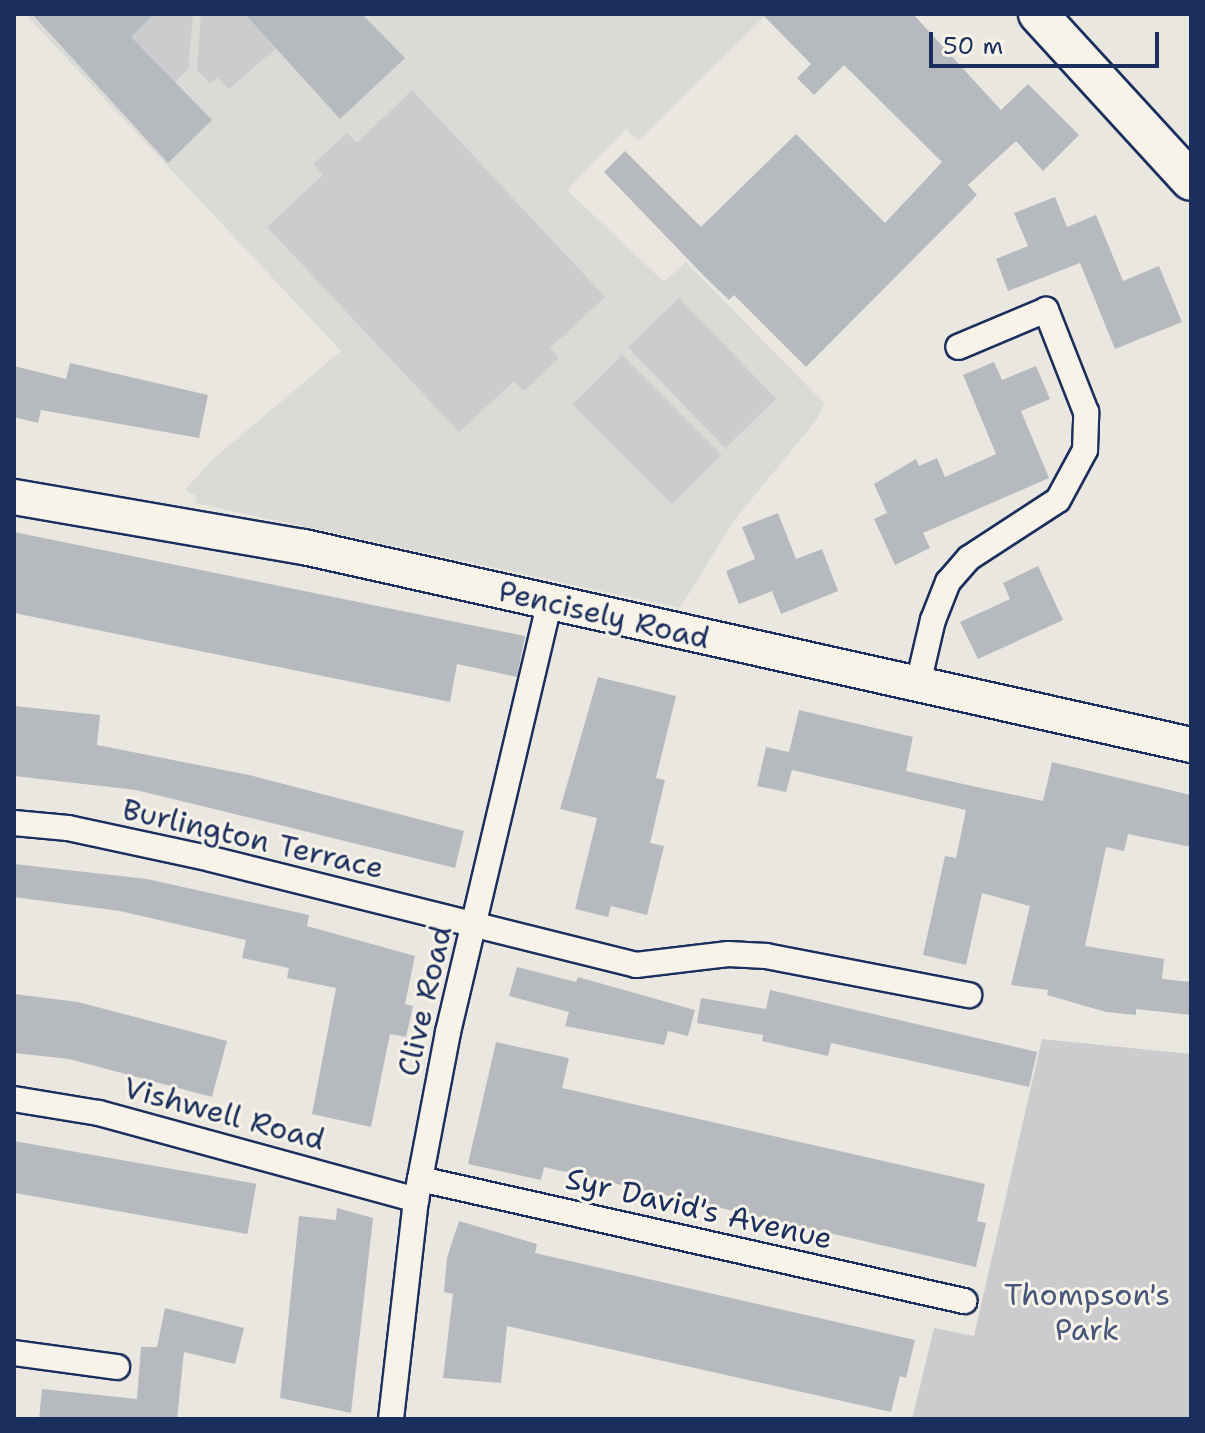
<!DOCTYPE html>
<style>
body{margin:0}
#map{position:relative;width:1205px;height:1433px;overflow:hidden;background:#eae7e0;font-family:"Shantell Sans",sans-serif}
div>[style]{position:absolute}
.built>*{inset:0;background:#dadad6}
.green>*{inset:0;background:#cbcccd;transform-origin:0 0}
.building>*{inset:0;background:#b6babf;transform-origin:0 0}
.roads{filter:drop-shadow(2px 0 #1b2f5e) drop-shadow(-2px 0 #1b2f5e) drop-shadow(0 2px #1b2f5e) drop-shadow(0 -2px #1b2f5e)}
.street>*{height:24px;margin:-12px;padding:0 12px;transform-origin:12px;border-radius:12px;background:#f7f3e8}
.secondary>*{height:34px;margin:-17px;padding:0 17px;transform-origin:17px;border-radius:17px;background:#f7f3e8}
.primary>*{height:38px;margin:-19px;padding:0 19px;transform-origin:19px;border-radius:19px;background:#f7f3e8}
span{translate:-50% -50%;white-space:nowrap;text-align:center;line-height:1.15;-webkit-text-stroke:6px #f7f3e8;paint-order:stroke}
.street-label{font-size:30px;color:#1b2f5e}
.park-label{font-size:30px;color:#47567a}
.frame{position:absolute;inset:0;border:16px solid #1b2f5e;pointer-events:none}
.scale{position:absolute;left:929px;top:32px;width:230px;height:36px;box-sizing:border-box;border:4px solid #1b2f5e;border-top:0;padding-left:10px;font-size:24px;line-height:28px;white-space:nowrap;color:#1b2f5e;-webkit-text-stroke:6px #f7f3e8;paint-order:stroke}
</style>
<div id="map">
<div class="built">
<i style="clip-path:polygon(25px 14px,767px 14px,638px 141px,626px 129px,567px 190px,664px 282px,686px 262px,824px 403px,818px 418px,733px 522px,680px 608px,195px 503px,196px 496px,185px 490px,212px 460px,341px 351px)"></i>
</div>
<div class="green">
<i style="clip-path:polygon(154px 14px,193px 14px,188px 69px,174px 83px,122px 28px,144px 23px)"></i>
<i style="clip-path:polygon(201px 14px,245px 14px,277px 47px,229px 89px,218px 78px,210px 83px,197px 70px)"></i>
<i style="clip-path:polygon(412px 90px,605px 297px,550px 348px,559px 358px,524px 391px,514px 381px,459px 432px,267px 227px,323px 175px,313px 164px,347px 133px,357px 143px)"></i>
<i style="left:679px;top:298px;width:140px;height:71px;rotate:46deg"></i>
<i style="left:622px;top:355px;width:141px;height:70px;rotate:45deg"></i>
<i style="clip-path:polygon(1042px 1039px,1191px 1054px,1191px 1419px,912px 1419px,934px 1328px,974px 1336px)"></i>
</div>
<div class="building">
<i style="clip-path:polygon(32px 14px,154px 14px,131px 37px,212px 120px,168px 163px)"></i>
<i style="clip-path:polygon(245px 14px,362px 14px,405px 58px,340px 119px)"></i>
<i style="clip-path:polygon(762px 14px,913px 14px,1001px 110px,1028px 84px,1079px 135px,1043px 171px,1016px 141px,968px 185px,977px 195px,806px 367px,734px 295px,729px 300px,705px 277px,604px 172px,625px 151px,701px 227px,796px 134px,885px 223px,942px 162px,844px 65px,814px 95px,797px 78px,811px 64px)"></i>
<i style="clip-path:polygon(1055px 197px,1067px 227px,1096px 215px,1123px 281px,1159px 266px,1182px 322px,1115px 349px,1080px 263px,1008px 291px,996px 259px,1028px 246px,1014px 213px)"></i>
<i style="clip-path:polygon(994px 362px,1002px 380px,1036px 366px,1050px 399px,1021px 411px,1049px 478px,923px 533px,930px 548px,895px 565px,874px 519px,887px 513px,874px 484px,916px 459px,919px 466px,937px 458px,945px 477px,996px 454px,963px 375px)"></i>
<i style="clip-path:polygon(70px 363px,208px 395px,199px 438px,41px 410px,38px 423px,14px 417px,14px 366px,66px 379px)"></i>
<i style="clip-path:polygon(778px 513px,796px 559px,822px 549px,838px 591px,781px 614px,772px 591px,739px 604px,726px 571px,755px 559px,742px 527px)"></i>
<i style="clip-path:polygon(14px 532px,525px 636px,517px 677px,457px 664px,450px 702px,14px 613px)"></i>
<i style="clip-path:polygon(1038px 566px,1063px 620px,978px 659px,960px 622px,1010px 599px,1003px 583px)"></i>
<i style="clip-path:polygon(598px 677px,676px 696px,656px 778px,665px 780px,650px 843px,664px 846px,647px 915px,611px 906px,608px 917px,575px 909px,597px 818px,560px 809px)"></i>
<i style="clip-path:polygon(14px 706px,100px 715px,97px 745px,249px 775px,464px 831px,455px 868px,136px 790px,14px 776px)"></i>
<i style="clip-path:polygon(799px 710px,913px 737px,906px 771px,972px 786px,1043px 801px,1052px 762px,1191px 795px,1191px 847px,1128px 834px,1124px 851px,1106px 847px,1085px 946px,1164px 959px,1162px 979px,1191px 982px,1191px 1015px,1136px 1009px,1136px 1015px,1106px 1012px,1047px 995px,1048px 990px,1011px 985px,1030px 906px,982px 893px,966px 965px,923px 955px,945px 856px,956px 858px,966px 810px,792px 770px,786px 792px,757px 786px,766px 747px,789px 752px)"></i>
<i style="clip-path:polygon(14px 864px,147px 879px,309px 915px,307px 926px,415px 956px,405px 1004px,413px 1006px,406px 1037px,390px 1034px,371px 1127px,312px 1114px,336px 988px,287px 978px,289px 968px,242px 958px,246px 940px,120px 911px,14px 897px)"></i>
<i style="clip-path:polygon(517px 967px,576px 982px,578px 977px,695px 1010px,688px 1036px,668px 1031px,664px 1045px,565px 1026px,569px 1012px,509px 996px)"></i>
<i style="clip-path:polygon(770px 990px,1037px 1052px,1029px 1087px,831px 1043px,828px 1056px,762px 1041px,763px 1035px,697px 1023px,701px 998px,766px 1009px)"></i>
<i style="clip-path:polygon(14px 994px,78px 1002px,227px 1041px,212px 1097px,69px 1059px,14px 1053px)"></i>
<i style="clip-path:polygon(496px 1042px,569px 1058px,562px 1088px,985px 1184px,977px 1221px,986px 1223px,976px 1267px,544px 1167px,541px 1180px,468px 1164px)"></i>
<i style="left:14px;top:1141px;width:246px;height:51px;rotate:10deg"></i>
<i style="clip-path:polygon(337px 1208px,373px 1218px,351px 1413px,280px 1398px,299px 1216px,336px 1220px)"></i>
<i style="clip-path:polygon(459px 1221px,537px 1244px,535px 1253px,915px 1340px,906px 1378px,900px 1376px,891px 1412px,507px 1326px,501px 1383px,443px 1378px,453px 1294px,444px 1292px,447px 1258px)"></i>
<i style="clip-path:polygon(165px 1308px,244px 1328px,235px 1364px,184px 1352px,177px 1419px,39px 1419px,42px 1389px,137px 1399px,141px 1347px,157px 1347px)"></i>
</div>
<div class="roads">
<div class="street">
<i style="left:917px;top:688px;width:70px;rotate:-76.8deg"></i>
<i style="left:933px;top:620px;width:41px;rotate:-68.5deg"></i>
<i style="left:948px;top:582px;width:32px;rotate:-49deg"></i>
<i style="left:969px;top:558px;width:106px;rotate:-33.1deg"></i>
<i style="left:1058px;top:500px;width:57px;rotate:-61.6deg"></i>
<i style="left:1085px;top:450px;width:38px;rotate:-88deg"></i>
<i style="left:1086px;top:412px;width:110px;rotate:-111.4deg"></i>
<i style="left:1046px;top:310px;width:95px;rotate:157.2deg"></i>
<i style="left:14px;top:823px;width:54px;rotate:5.3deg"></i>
<i style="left:68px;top:828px;width:146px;rotate:12.2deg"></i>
<i style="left:211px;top:859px;width:438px;rotate:14deg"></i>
<i style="left:636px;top:965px;width:93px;rotate:-6.8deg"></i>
<i style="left:728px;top:954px;width:38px;rotate:3deg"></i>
<i style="left:766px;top:956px;width:207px;rotate:10.9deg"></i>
<i style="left:14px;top:1099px;width:86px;rotate:9.4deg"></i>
<i style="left:99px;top:1113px;width:329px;rotate:15.3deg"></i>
<i style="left:420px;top:1179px;width:558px;rotate:12.64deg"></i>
<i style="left:14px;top:1353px;width:104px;rotate:7.7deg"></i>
<i style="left:391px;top:1419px;width:220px;rotate:-83.5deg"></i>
<i style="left:416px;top:1200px;width:171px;rotate:-79.2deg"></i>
<i style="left:448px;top:1032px;width:442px;rotate:-76.7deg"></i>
</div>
<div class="secondary">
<i style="left:14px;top:497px;width:294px;rotate:9.8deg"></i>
<i style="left:304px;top:547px;width:909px;rotate:12.58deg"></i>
</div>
<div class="primary">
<i style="left:1038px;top:14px;width:226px;rotate:47.5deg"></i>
</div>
</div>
<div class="street-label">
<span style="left:604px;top:615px;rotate:13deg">Pencisely Road</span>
<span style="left:253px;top:839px;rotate:13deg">Burlington Terrace</span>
<span style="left:425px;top:1001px;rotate:-77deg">Clive Road</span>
<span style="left:224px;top:1114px;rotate:15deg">Vishwell Road</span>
<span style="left:699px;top:1209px;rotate:13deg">Syr David's Avenue</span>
</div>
<div class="park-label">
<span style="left:1087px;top:1312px">Thompson's<br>Park</span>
</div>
<div class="frame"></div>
<div class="scale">50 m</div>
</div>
